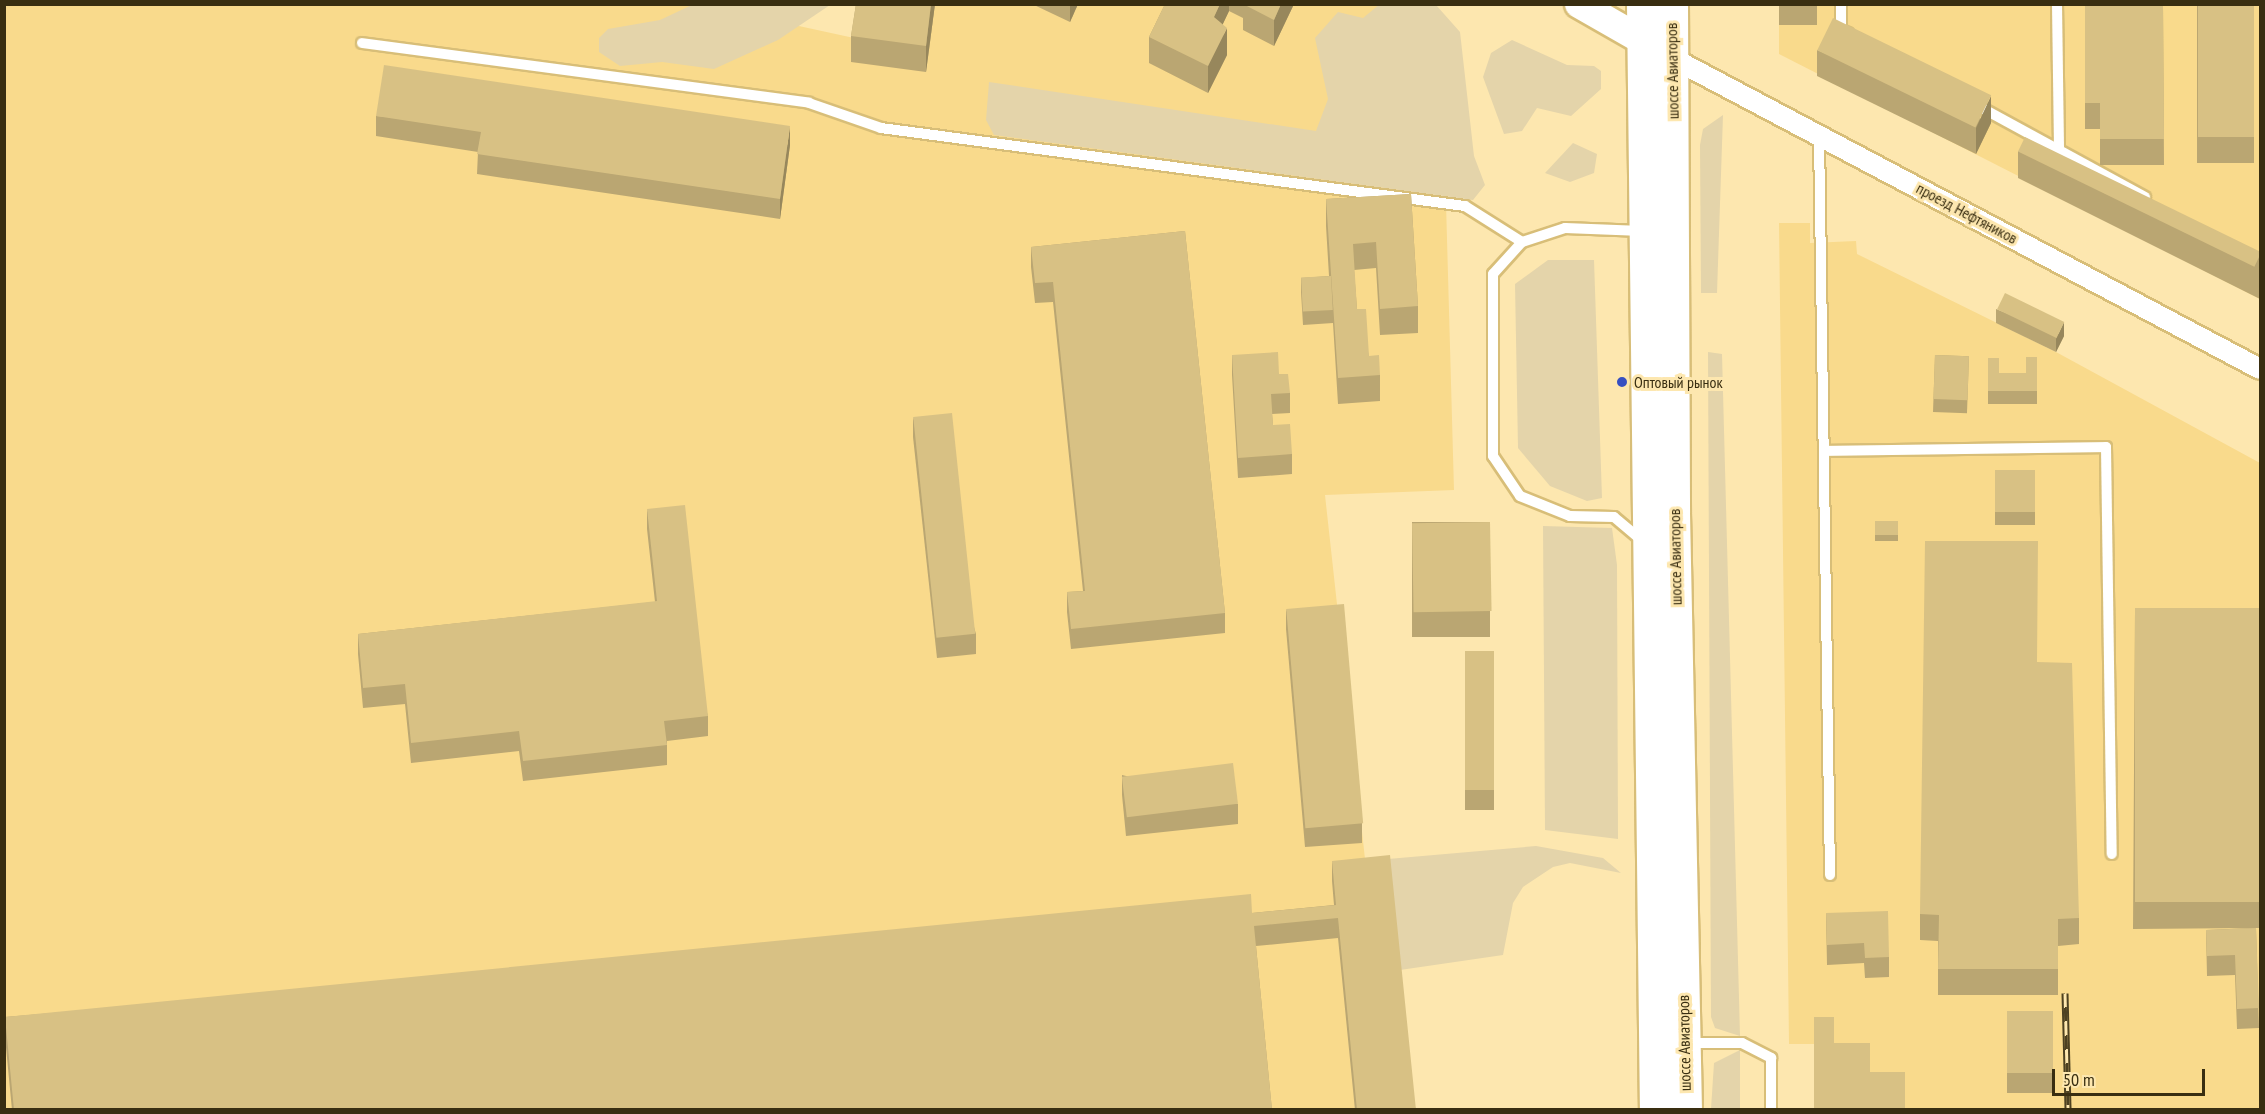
<!DOCTYPE html>
<meta charset="utf-8">
<style>
body{margin:0}
#map{position:relative;width:2265px;height:1114px;overflow:hidden;background:#fde7af;font-family:"PT Sans Narrow",sans-serif}
div>[style]{position:absolute}
.built>*{inset:0;background:#f9da8c}
.green>*{inset:0;background:#e4d4aa}
.roads{filter:drop-shadow(2px 0 #d8be78) drop-shadow(-2px 0 #d8be78) drop-shadow(0 2px #d8be78) drop-shadow(0 -2px #d8be78)}
.lane>*{height:10px;margin:-5px;padding:0 5px;transform-origin:5px;border-radius:5px;background:#fff}
.street>*{height:20px;margin:-10px;padding:0 10px;transform-origin:10px;border-radius:10px;background:#fff}
.secondary>*{height:28px;margin:-14px;padding:0 14px;transform-origin:14px;border-radius:14px;background:#fff}
.primary>*{height:32px;margin:-16px;padding:0 16px;transform-origin:16px;border-radius:16px;background:#fff}
.rail>*{height:7px;margin-top:-3.5px;transform-origin:0;background:repeating-linear-gradient(90deg,#fde7af 0 14px,#4d4121 0 28px);box-sizing:border-box;border-block:2px solid #4d4121}
.wall>*{inset:0;background:#baa672;transform-origin:0 0}
.shaded-wall>*{inset:0;background:#97875c}
.building>*{inset:0;background:#d8c184;transform-origin:0 0}
.dots>*{width:16px;height:16px;translate:-50% -50%;box-sizing:border-box;border:3px solid #fde7af;border-radius:50%}
span{translate:-50% -50%;white-space:nowrap;text-align:center;line-height:1.15;-webkit-text-stroke:6px #fde7af;paint-order:stroke}
.street-label{font-size:16px;color:#392e11}
.poi-label{font-size:16px;color:#392e11}
.left{translate:0 -50%;text-align:left}
.frame{position:absolute;inset:0;border:6px solid #392e11;pointer-events:none}
.scale{position:absolute;left:2052px;top:1069px;width:153px;height:27px;box-sizing:border-box;border:3px solid #392e11;border-top:0;padding-left:8px;font-size:18px;line-height:21px;white-space:nowrap;color:#392e11;-webkit-text-stroke:4px #fde7af;paint-order:stroke}
</style>
<div id="map">
<div class="built">
<i style="clip-path:polygon(698px 4px,854px 38px,859px 5px,1380px 5px,1343px 132px,1446px 203px,1454px 490px,1325px 495px,1365px 859px,1414px 1109px,5px 1110px,5px 5px)"></i>
<i style="clip-path:polygon(1779px 5px,2260px 5px,2260px 299px,1779px 54px)"></i>
<i style="clip-path:polygon(1779px 223px,1810px 223px,1810px 243px,1856px 241px,1857px 254px,2056px 352px,2260px 463px,2260px 1109px,1814px 1109px,1814px 1044px,1789px 1044px)"></i>
</div>
<div class="green">
<i style="clip-path:polygon(694px 4px,830px 4px,830px 5px,778px 40px,714px 69px,662px 62px,620px 66px,599px 52px,599px 38px,608px 29px,660px 20px)"></i>
<i style="clip-path:polygon(1380px 4px,1436px 5px,1460px 32px,1474px 156px,1485px 185px,1473px 200px,994px 135px,986px 120px,989px 82px,1316px 131px,1328px 99px,1315px 38px,1338px 12px,1363px 18px)"></i>
<i style="clip-path:polygon(1512px 40px,1567px 65px,1594px 66px,1601px 71px,1601px 89px,1571px 116px,1537px 108px,1522px 131px,1504px 134px,1483px 77px,1491px 53px)"></i>
<i style="clip-path:polygon(1723px 115px,1717px 293px,1701px 293px,1700px 145px,1703px 129px)"></i>
<i style="clip-path:polygon(1573px 143px,1597px 154px,1594px 173px,1570px 182px,1545px 173px)"></i>
<i style="clip-path:polygon(1548px 260px,1594px 260px,1602px 498px,1587px 501px,1550px 486px,1518px 448px,1515px 284px)"></i>
<i style="clip-path:polygon(1708px 352px,1722px 354px,1740px 1036px,1715px 1028px,1711px 1017px)"></i>
<i style="clip-path:polygon(1543px 526px,1612px 528px,1617px 565px,1618px 839px,1545px 830px)"></i>
<i style="clip-path:polygon(1536px 846px,1603px 858px,1621px 873px,1570px 863px,1553px 867px,1523px 887px,1513px 903px,1503px 955px,1400px 970px,1388px 859px)"></i>
<i style="clip-path:polygon(1740px 1050px,1740px 1109px,1711px 1109px,1714px 1063px)"></i>
</div>
<div class="roads">
<div class="lane">
<i style="left:1841px;top:4px;width:26px;rotate:90deg"></i>
<i style="left:1841px;top:30px;width:8px;rotate:23deg"></i>
<i style="left:2057px;top:4px;width:146px;rotate:89.2deg"></i>
<i style="left:362px;top:43px;width:451px;rotate:7.6deg"></i>
<i style="left:809px;top:103px;width:76px;rotate:19.1deg"></i>
<i style="left:881px;top:128px;width:589px;rotate:7.61deg"></i>
<i style="left:1465px;top:206px;width:67px;rotate:32.3deg"></i>
<i style="left:1980px;top:107px;width:188px;rotate:28.6deg"></i>
<i style="left:1819px;top:135px;width:740px;rotate:89.15deg"></i>
<i style="left:1642px;top:231px;width:77px;rotate:-177.8deg"></i>
<i style="left:1565px;top:228px;width:45px;rotate:162deg"></i>
<i style="left:1522px;top:242px;width:43px;rotate:132.2deg"></i>
<i style="left:1493px;top:274px;width:182px;rotate:90deg"></i>
<i style="left:1493px;top:456px;width:48px;rotate:56deg"></i>
<i style="left:1520px;top:496px;width:54px;rotate:21.8deg"></i>
<i style="left:1570px;top:516px;width:44px;rotate:1.3deg"></i>
<i style="left:1614px;top:517px;width:39px;rotate:40deg"></i>
<i style="left:1824px;top:451px;width:282px;rotate:-0.8deg"></i>
<i style="left:2106px;top:447px;width:407px;rotate:89.2deg"></i>
<i style="left:1688px;top:1043px;width:54px"></i>
<i style="left:1742px;top:1043px;width:33px;rotate:27deg"></i>
<i style="left:1771px;top:1058px;width:52px;rotate:90deg"></i>
</div>
<div class="street">
<i style="left:1672px;top:58px;width:665px;rotate:27.87deg"></i>
</div>
<div class="secondary">
<i style="left:1579px;top:4px;width:95px;rotate:29.8deg"></i>
</div>
<div class="primary">
<i style="left:1643px;top:4px;width:1106px;rotate:89.33deg"></i>
<i style="left:1672px;top:4px;width:509px;rotate:89.77deg"></i>
<i style="left:1674px;top:513px;width:597px;rotate:88.85deg"></i>
</div>
</div>
<div class="rail">
<i style="left:2065px;top:993px;width:117px;rotate:88.5deg"></i>
</div>
<div class="wall">
<i style="clip-path:polygon(856px 4px,935px 4px,926px 72px,851px 62px,851px 36px)"></i>
<i style="clip-path:polygon(1032px 4px,1078px 4px,1070px 22px)"></i>
<i style="clip-path:polygon(1165px 4px,1294px 4px,1274px 46px,1243px 30px,1243px 18px,1229px 11px,1222px 25px,1227px 55px,1208px 93px,1149px 63px,1149px 37px)"></i>
<i style="left:1779px;top:4px;width:38px;height:21px"></i>
<i style="clip-path:polygon(2085px 4px,2163px 4px,2164px 165px,2100px 165px,2100px 129px,2085px 129px)"></i>
<i style="left:2197px;top:4px;width:57px;height:159px"></i>
<i style="clip-path:polygon(1817px 50px,1991px 123px,1976px 154px,1817px 76px)"></i>
<i style="clip-path:polygon(376px 116px,790px 145px,780px 219px,477px 174px,478px 152px,376px 136px)"></i>
<i style="clip-path:polygon(2018px 151px,2260px 254px,2260px 299px,2018px 178px)"></i>
<i style="clip-path:polygon(1411px 194px,1418px 306px,1418px 333px,1380px 335px,1376px 268px,1354px 270px,1357px 309px,1369px 356px,1380px 375px,1380px 401px,1338px 404px,1333px 323px,1303px 325px,1301px 292px,1301px 278px,1329px 276px,1326px 226px,1326px 199px)"></i>
<i style="clip-path:polygon(1185px 231px,1225px 613px,1225px 633px,1071px 649px,1067px 612px,1067px 592px,1083px 591px,1053px 302px,1035px 303px,1031px 267px,1031px 247px)"></i>
<i style="clip-path:polygon(1996px 309px,2064px 336px,2056px 352px,1996px 323px)"></i>
<i style="clip-path:polygon(1232px 355px,1279px 374px,1290px 393px,1290px 413px,1272px 414px,1273px 425px,1292px 454px,1292px 474px,1238px 478px,1232px 375px)"></i>
<i style="left:1935px;top:355px;width:34px;height:57px;rotate:2deg"></i>
<i style="clip-path:polygon(2037px 357px,2037px 404px,1988px 404px,1988px 358px,1999px 373px,2026px 373px)"></i>
<i style="clip-path:polygon(913px 417px,976px 634px,976px 654px,937px 658px,913px 437px)"></i>
<i style="left:1995px;top:470px;width:40px;height:55px"></i>
<i style="clip-path:polygon(647px 509px,708px 716px,708px 736px,667px 741px,667px 765px,523px 781px,519px 751px,411px 763px,405px 704px,363px 708px,358px 654px,358px 634px,655px 602px,647px 529px)"></i>
<i style="left:1875px;top:521px;width:23px;height:20px"></i>
<i style="left:1490px;top:522px;width:115px;height:78px;rotate:90deg"></i>
<i style="clip-path:polygon(2260px 608px,2260px 928px,2256px 928px,2259px 1028px,2237px 1029px,2235px 975px,2207px 976px,2206px 930px,2252px 928px,2133px 929px,2135px 609px)"></i>
<i style="clip-path:polygon(1286px 609px,1362px 823px,1362px 843px,1305px 847px,1286px 629px)"></i>
<i style="left:1465px;top:651px;width:29px;height:159px"></i>
<i style="clip-path:polygon(2037px 662px,2079px 918px,2079px 944px,2058px 946px,2058px 995px,1938px 995px,1938px 941px,1920px 940px,1920px 914px)"></i>
<i style="clip-path:polygon(1122px 775px,1238px 804px,1238px 824px,1126px 836px,1122px 795px)"></i>
<i style="clip-path:polygon(1332px 861px,1416px 1110px,1355px 1110px,1338px 938px,1256px 946px,1272px 1110px,12px 1110px,5px 1037px,5px 1017px,1252px 913px,1334px 905px,1332px 881px)"></i>
<i style="clip-path:polygon(1826px 913px,1889px 957px,1889px 977px,1865px 978px,1864px 963px,1827px 965px)"></i>
<i style="left:2007px;top:1011px;width:46px;height:82px"></i>
</div>
<div class="shaded-wall">
<i style="clip-path:polygon(931px 4px,935px 4px,926px 72px,926px 46px)"></i>
<i style="clip-path:polygon(1070px 4px,1078px 4px,1070px 22px)"></i>
<i style="clip-path:polygon(1220px 4px,1229px 4px,1229px 11px,1214px 43px,1214px 17px)"></i>
<i style="clip-path:polygon(1281px 4px,1294px 4px,1274px 46px,1274px 20px)"></i>
<i style="clip-path:polygon(1227px 28px,1227px 55px,1208px 93px,1208px 66px)"></i>
<i style="clip-path:polygon(1991px 96px,1991px 123px,1976px 154px,1976px 128px)"></i>
<i style="clip-path:polygon(790px 126px,790px 145px,780px 219px,780px 199px)"></i>
<i style="clip-path:polygon(2064px 322px,2064px 336px,2056px 352px,2056px 339px)"></i>
</div>
<div class="building">
<i style="clip-path:polygon(856px 4px,931px 4px,926px 46px,851px 36px)"></i>
<i style="clip-path:polygon(1165px 4px,1220px 4px,1214px 17px,1227px 28px,1208px 66px,1149px 37px)"></i>
<i style="clip-path:polygon(1243px 4px,1281px 4px,1274px 20px)"></i>
<i style="clip-path:polygon(2085px 4px,2163px 4px,2164px 139px,2100px 139px,2100px 103px,2085px 103px)"></i>
<i style="left:2198px;top:4px;width:56px;height:133px"></i>
<i style="left:1833px;top:18px;width:176px;height:36px;rotate:26deg"></i>
<i style="clip-path:polygon(384px 65px,790px 126px,780px 199px,477px 154px,481px 132px,376px 116px)"></i>
<i style="left:2025px;top:137px;width:263px;height:16px;rotate:26deg"></i>
<i style="clip-path:polygon(1411px 194px,1418px 306px,1380px 309px,1376px 242px,1353px 244px,1357px 309px,1366px 309px,1369px 356px,1379px 355px,1380px 375px,1338px 378px,1326px 199px)"></i>
<i style="clip-path:polygon(1185px 231px,1225px 613px,1071px 629px,1067px 592px,1085px 591px,1053px 282px,1035px 283px,1031px 247px)"></i>
<i style="left:1331px;top:276px;width:34px;height:30px;rotate:87deg"></i>
<i style="left:2005px;top:293px;width:66px;height:18px;rotate:26deg"></i>
<i style="clip-path:polygon(1278px 352px,1279px 374px,1288px 374px,1290px 393px,1271px 394px,1273px 425px,1290px 424px,1292px 454px,1238px 458px,1232px 355px)"></i>
<i style="left:1935px;top:355px;width:34px;height:44px;rotate:2deg"></i>
<i style="clip-path:polygon(2026px 357px,2037px 357px,2037px 391px,1988px 391px,1988px 358px,1999px 358px,1999px 373px,2026px 373px)"></i>
<i style="left:952px;top:413px;width:222px;height:39px;rotate:84deg"></i>
<i style="left:1995px;top:470px;width:40px;height:42px"></i>
<i style="clip-path:polygon(685px 505px,708px 716px,664px 721px,667px 745px,523px 761px,519px 731px,411px 743px,405px 684px,363px 688px,358px 634px,657px 601px,647px 509px)"></i>
<i style="left:1875px;top:521px;width:23px;height:14px"></i>
<i style="left:1490px;top:522px;width:89px;height:78px;rotate:89deg"></i>
<i style="clip-path:polygon(1925px 541px,2038px 541px,2037px 662px,2072px 663px,2079px 918px,2058px 919px,2058px 969px,1938px 969px,1939px 915px,1920px 914px)"></i>
<i style="left:1344px;top:604px;width:220px;height:58px;rotate:85deg"></i>
<i style="left:2260px;top:608px;width:294px;height:125px;rotate:90deg"></i>
<i style="left:1465px;top:651px;width:29px;height:139px"></i>
<i style="left:1233px;top:763px;width:41px;height:112px;rotate:83deg"></i>
<i style="clip-path:polygon(1390px 855px,1416px 1110px,1357px 1110px,1338px 918px,1254px 926px,1272px 1110px,14px 1110px,5px 1017px,1251px 894px,1252px 913px,1336px 905px,1332px 861px)"></i>
<i style="clip-path:polygon(1888px 911px,1889px 957px,1865px 958px,1864px 943px,1827px 945px,1826px 913px)"></i>
<i style="clip-path:polygon(2256px 928px,2259px 1008px,2237px 1009px,2235px 955px,2207px 956px,2206px 930px)"></i>
<i style="left:2007px;top:1011px;width:46px;height:62px"></i>
<i style="clip-path:polygon(1814px 1017px,1834px 1017px,1834px 1043px,1870px 1043px,1870px 1072px,1905px 1072px,1905px 1110px,1814px 1110px)"></i>
</div>
<div class="dots">
<i style="left:1622px;top:382px;background:#364fc1"></i>
</div>
<div class="street-label">
<span style="left:1672px;top:71px;rotate:-91deg">шоссе Авиаторов</span>
<span style="left:1967px;top:213px;rotate:28deg">проезд Нефтяников</span>
<span style="left:1675px;top:557px;rotate:-91deg">шоссе Авиаторов</span>
<span style="left:1684px;top:1043px;rotate:-91deg">шоссе Авиаторов</span>
</div>
<div class="poi-label">
<span class="left" style="left:1634px;top:382px">Оптовый рынок</span>
</div>
<div class="frame"></div>
<div class="scale">50 m</div>
</div>
